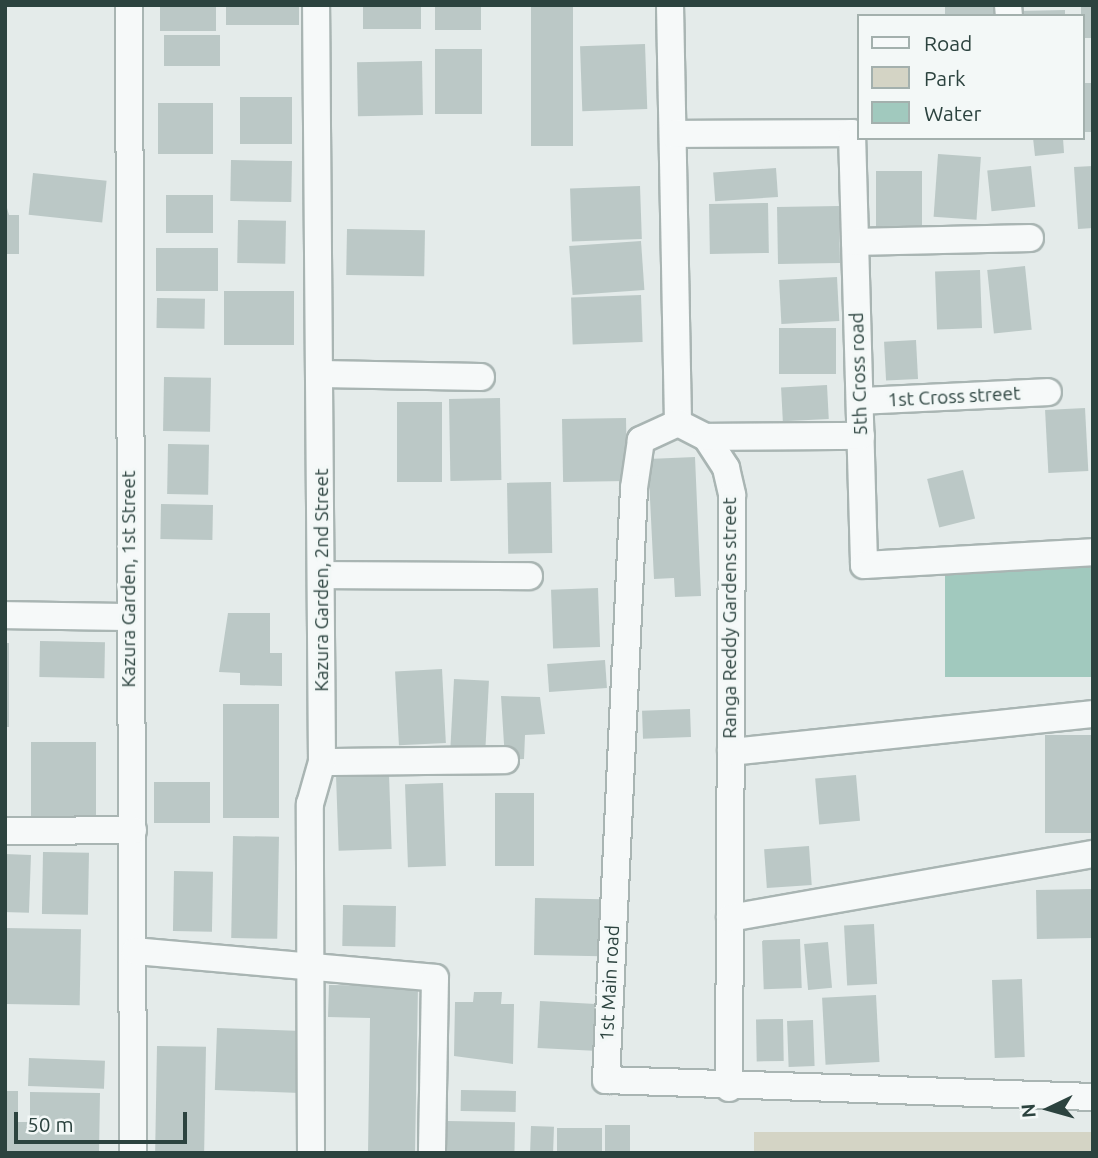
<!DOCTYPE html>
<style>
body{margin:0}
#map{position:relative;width:1098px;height:1158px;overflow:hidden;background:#e4ebea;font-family:Ubuntu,sans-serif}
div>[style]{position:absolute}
.green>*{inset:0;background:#d4d4c5;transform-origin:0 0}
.water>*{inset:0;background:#a1c9be;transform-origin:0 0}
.building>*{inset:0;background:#bbc8c6;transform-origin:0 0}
.roads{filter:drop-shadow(2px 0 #a9b5b3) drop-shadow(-2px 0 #a9b5b3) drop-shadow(0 2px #a9b5b3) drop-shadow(0 -2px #a9b5b3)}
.minor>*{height:26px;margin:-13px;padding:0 13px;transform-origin:13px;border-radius:13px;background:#f6f9f9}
span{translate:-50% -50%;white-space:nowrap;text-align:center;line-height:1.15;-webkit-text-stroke:6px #f3f8f7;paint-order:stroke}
.street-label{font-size:19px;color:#2c433f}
.frame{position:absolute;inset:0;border:7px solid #2c433f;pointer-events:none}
.legend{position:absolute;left:857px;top:14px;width:228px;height:126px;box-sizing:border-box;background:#f3f8f7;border:2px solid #a3b0ad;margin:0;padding:9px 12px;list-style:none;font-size:21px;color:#2c433f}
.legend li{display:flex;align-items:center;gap:14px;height:35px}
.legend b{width:35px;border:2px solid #a3b0ad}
.north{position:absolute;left:1014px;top:1074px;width:70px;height:70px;-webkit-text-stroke:5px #f3f8f7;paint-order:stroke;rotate:265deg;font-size:19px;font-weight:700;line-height:28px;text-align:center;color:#2c433f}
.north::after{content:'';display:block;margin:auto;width:24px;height:32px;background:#2c433f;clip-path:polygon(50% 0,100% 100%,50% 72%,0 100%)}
.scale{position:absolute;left:14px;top:1112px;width:173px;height:32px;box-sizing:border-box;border:4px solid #2c433f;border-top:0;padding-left:9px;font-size:21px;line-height:24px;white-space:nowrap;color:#2c433f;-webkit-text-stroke:5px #f3f8f7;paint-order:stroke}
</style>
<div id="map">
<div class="green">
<i style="left:754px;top:1132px;width:339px;height:21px"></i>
</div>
<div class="water">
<i style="left:1093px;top:565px;width:112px;height:148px;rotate:90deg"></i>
</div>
<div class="building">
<i style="left:160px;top:5px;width:56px;height:26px"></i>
<i style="left:226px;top:5px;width:73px;height:20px"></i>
<i style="left:363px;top:5px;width:58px;height:24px"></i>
<i style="left:435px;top:5px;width:46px;height:25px"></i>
<i style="left:531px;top:5px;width:42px;height:141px"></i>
<i style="left:945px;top:5px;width:53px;height:10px"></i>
<i style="left:1081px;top:5px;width:12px;height:33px"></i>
<i style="clip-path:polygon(1065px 10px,1065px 16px,1018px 16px,1018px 11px)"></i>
<i style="left:164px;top:35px;width:56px;height:31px"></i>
<i style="left:645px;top:44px;width:65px;height:65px;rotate:88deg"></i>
<i style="left:435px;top:49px;width:47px;height:65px"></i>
<i style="left:422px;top:61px;width:54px;height:65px;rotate:89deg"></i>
<i style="left:1093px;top:83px;width:49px;height:11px;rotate:90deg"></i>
<i style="left:240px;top:97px;width:52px;height:47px"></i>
<i style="left:158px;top:103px;width:55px;height:51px"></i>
<i style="clip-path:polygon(1033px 138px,1063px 138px,1064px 153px,1035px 156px)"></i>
<i style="left:938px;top:154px;width:43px;height:63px;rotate:4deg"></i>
<i style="left:231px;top:160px;width:61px;height:41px;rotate:1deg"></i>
<i style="left:1031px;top:166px;width:41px;height:44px;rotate:84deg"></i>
<i style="clip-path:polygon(1093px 166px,1093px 228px,1078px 229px,1074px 167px)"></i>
<i style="left:776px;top:168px;width:29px;height:63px;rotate:86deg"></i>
<i style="left:876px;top:171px;width:46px;height:59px"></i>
<i style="left:33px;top:173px;width:74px;height:42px;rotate:6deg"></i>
<i style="left:640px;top:186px;width:53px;height:70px;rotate:88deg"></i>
<i style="left:166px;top:195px;width:47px;height:38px"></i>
<i style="clip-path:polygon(5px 201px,9px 215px,19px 215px,19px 254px,5px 254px)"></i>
<i style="left:768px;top:203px;width:50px;height:59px;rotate:89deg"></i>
<i style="left:839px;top:206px;width:57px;height:62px;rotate:89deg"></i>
<i style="left:238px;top:220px;width:48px;height:43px;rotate:1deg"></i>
<i style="left:347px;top:229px;width:78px;height:46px;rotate:1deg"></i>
<i style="left:641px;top:241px;width:49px;height:72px;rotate:86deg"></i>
<i style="left:156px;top:248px;width:62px;height:43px"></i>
<i style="left:1025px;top:266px;width:64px;height:38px;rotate:84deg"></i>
<i style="left:980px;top:270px;width:58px;height:45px;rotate:88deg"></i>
<i style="left:837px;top:277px;width:44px;height:58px;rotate:87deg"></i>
<i style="left:224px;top:291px;width:70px;height:54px"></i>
<i style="left:641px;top:295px;width:47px;height:70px;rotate:88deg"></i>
<i style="left:157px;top:298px;width:48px;height:30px;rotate:1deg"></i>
<i style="left:779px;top:328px;width:57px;height:46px"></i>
<i style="left:916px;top:340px;width:39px;height:32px;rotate:87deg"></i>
<i style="left:164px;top:377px;width:47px;height:54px;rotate:1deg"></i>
<i style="left:827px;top:385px;width:34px;height:46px;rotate:87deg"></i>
<i style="left:500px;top:398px;width:82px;height:51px;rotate:89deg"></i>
<i style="left:397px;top:402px;width:45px;height:80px"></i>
<i style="left:1085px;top:408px;width:63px;height:40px;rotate:87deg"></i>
<i style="left:626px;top:418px;width:63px;height:64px;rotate:89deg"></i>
<i style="left:168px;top:444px;width:41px;height:50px;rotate:1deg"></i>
<i style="clip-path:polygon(695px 457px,701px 596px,675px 597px,674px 578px,654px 579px,648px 459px)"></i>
<i style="left:963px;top:470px;width:50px;height:37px;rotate:76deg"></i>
<i style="left:551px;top:482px;width:71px;height:44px;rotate:89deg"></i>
<i style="left:161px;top:504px;width:52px;height:35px;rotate:1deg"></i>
<i style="left:598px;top:588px;width:59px;height:47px;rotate:88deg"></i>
<i style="clip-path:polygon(228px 613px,270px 613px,270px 653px,282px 653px,282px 686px,240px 685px,240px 673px,219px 672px)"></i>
<i style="left:40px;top:641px;width:65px;height:36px;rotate:1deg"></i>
<i style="left:5px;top:643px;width:4px;height:84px"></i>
<i style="left:605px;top:660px;width:28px;height:58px;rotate:86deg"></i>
<i style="left:442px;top:669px;width:74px;height:47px;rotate:87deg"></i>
<i style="left:454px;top:679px;width:35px;height:82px;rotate:3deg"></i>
<i style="clip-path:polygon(501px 696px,540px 697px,545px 734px,525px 735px,524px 759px,505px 760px)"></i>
<i style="left:223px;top:704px;width:56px;height:114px"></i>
<i style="left:690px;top:709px;width:28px;height:48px;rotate:88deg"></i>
<i style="left:1093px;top:735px;width:98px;height:48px;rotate:90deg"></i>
<i style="left:31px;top:742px;width:65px;height:76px"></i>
<i style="left:389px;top:774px;width:75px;height:53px;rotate:88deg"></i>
<i style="left:856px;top:775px;width:46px;height:41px;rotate:85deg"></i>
<i style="left:154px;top:782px;width:56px;height:41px"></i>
<i style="left:443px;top:783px;width:83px;height:38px;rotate:88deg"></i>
<i style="left:495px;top:793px;width:39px;height:73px"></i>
<i style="left:233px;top:836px;width:46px;height:102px;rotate:1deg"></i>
<i style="left:809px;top:846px;width:39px;height:45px;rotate:86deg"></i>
<i style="left:43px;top:852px;width:46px;height:62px;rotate:1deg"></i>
<i style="left:5px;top:854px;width:26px;height:58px;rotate:2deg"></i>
<i style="left:174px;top:871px;width:39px;height:60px;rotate:1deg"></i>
<i style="left:1092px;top:889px;width:49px;height:56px;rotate:89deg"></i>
<i style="left:535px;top:898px;width:68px;height:57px;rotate:1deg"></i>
<i style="left:343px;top:905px;width:53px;height:41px;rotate:1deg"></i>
<i style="left:874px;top:924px;width:60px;height:30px;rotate:87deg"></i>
<i style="left:5px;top:928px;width:76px;height:76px;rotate:1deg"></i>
<i style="left:800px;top:939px;width:49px;height:38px;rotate:88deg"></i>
<i style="left:828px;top:942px;width:46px;height:24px;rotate:85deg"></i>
<i style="left:1022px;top:979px;width:78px;height:30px;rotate:88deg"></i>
<i style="clip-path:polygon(329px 985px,418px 986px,415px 1153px,368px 1153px,370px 1018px,328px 1017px)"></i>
<i style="clip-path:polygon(474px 992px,502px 992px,501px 1004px,514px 1004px,513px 1064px,454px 1056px,455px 1002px,473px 1002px)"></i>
<i style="left:876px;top:995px;width:67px;height:54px;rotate:87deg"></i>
<i style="left:540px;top:1001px;width:56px;height:47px;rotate:3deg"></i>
<i style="left:783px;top:1019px;width:42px;height:27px;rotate:89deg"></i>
<i style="left:813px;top:1020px;width:46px;height:26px;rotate:88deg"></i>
<i style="left:217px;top:1028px;width:85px;height:62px;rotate:2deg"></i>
<i style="left:157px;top:1046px;width:49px;height:107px;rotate:1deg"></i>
<i style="left:29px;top:1058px;width:76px;height:28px;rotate:2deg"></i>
<i style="left:461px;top:1090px;width:55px;height:21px;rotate:1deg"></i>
<i style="clip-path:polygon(5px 1091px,18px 1091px,18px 1122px,30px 1122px,30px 1092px,100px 1093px,99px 1153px,5px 1153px)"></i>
<i style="left:447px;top:1121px;width:68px;height:32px;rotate:1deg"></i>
<i style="left:605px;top:1125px;width:25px;height:28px"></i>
<i style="left:531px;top:1126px;width:23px;height:27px;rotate:2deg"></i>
<i style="left:557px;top:1128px;width:45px;height:25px"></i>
</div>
<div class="roads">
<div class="minor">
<i style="left:129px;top:5px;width:1148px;rotate:89.8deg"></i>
<i style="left:670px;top:5px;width:418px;rotate:88.9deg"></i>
<i style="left:678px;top:423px;width:31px;rotate:27deg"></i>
<i style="left:706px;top:437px;width:37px;rotate:57deg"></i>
<i style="left:726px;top:468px;width:28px;rotate:77deg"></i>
<i style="left:732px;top:495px;width:593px;rotate:90.29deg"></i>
<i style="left:1008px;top:5px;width:11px;rotate:85deg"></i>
<i style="left:673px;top:134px;width:179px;rotate:-0.3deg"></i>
<i style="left:852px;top:133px;width:432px;rotate:88.4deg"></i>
<i style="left:864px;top:565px;width:229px;rotate:-3.2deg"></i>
<i style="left:855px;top:242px;width:175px;rotate:-1.3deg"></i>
<i style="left:321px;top:374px;width:160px;rotate:1.1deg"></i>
<i style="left:860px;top:401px;width:188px;rotate:-2.7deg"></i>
<i style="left:678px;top:423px;width:41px;rotate:155.3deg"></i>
<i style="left:641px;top:440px;width:49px;rotate:98.3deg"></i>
<i style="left:634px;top:488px;width:593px;rotate:92.71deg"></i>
<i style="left:606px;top:1080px;width:487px;rotate:2deg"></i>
<i style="left:706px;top:437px;width:155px;rotate:-0.4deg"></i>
<i style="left:323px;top:575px;width:206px;rotate:0.3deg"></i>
<i style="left:5px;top:615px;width:123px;rotate:0.9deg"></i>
<i style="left:731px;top:752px;width:364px;rotate:-6deg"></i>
<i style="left:322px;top:762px;width:183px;rotate:-0.6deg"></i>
<i style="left:5px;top:831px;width:128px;rotate:-0.4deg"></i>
<i style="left:730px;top:918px;width:369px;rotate:-10deg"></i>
<i style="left:135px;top:951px;width:301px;rotate:5.1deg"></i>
<i style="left:435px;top:978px;width:175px;rotate:91deg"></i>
<i style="left:311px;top:1153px;width:349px;rotate:-90.2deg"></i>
<i style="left:310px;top:804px;width:44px;rotate:-74.1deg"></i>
<i style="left:322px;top:762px;width:757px;rotate:-90.45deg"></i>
</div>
</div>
<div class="street-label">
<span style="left:859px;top:374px;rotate:-92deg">5th Cross road</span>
<span style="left:954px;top:397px;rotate:-3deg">1st Cross street</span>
<span style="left:129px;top:579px;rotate:-90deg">Kazura Garden, 1st Street</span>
<span style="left:322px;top:580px;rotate:-90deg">Kazura Garden, 2nd Street</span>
<span style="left:730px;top:618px;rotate:-90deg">Ranga Reddy Gardens street</span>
<span style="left:610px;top:983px;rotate:-87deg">1st Main road</span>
</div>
<div class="frame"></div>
<ul class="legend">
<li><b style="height:9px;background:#f6f9f9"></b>Road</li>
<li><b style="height:19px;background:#d4d4c5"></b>Park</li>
<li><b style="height:19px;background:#a1c9be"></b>Water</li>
</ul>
<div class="north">N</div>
<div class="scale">50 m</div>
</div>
